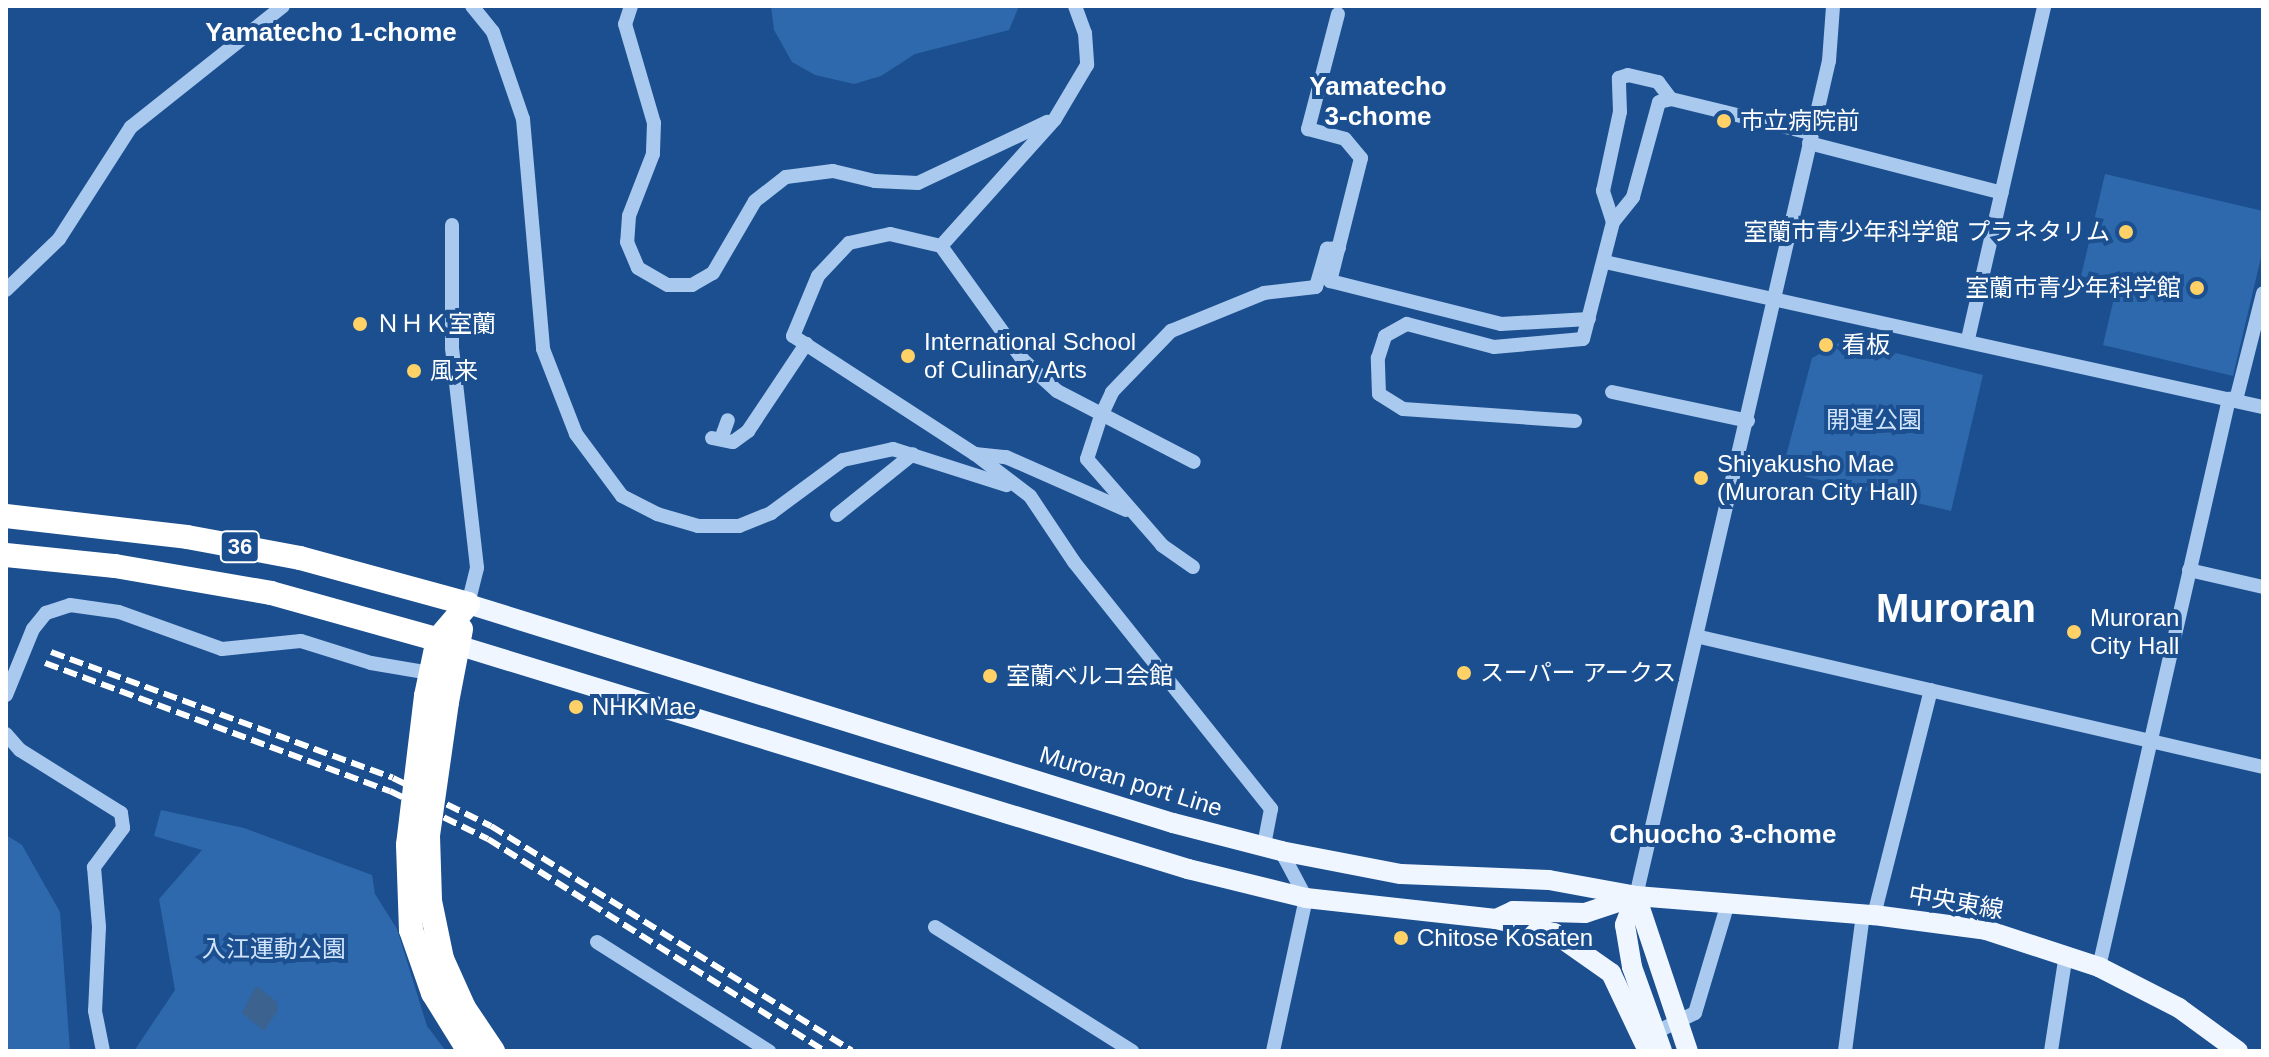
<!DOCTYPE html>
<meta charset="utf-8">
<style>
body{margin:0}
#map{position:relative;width:2269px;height:1057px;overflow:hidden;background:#1b4f8f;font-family:Arial,"Noto Sans JP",sans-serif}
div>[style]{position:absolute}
.green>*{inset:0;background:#2e69ad}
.water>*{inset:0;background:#3c6290}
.minor>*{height:14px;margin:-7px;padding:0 7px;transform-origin:7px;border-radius:7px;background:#a9c9ee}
.major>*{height:20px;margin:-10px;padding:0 10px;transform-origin:10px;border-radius:10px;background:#f0f6ff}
.highway>*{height:24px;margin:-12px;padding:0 12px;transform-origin:12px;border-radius:12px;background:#fff}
.rail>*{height:6px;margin-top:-3px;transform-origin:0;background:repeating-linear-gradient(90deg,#fff 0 14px,transparent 0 20px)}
.highway-bridge>*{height:24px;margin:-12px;padding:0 12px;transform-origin:12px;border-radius:12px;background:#fff}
.dots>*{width:22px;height:22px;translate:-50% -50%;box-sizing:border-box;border:4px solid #1b4f8f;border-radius:50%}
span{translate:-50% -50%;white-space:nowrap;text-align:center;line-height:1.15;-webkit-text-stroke:8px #1b4f8f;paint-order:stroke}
.shield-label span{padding:2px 6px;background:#1b4f8f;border:2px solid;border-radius:6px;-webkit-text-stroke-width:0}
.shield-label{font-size:22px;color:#fff;font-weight:700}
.poi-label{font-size:24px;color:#fff}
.left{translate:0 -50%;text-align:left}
.right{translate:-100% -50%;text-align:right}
.park-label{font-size:24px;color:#cfe3fa}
.street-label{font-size:24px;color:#fff}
.neighbourhood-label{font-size:26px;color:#fff;font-weight:700}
.town-label{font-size:40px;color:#fff;font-weight:700}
.frame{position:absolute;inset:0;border:8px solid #fff;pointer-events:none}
</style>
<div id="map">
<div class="green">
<i style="clip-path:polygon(771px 6px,1019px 6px,1009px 30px,915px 54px,881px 76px,854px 84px,815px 75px,792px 62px,774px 30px)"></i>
<i style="clip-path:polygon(2105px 174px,2263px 211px,2263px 249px,2233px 376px,2103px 345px,2117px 285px,2081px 276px)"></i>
<i style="clip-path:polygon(1844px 340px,1983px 375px,1951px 511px,1782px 471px,1812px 358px)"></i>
<i style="clip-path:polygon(161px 810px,244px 828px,372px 875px,375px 894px,397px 929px,427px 1026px,446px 1051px,134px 1051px,175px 990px,159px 899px,202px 850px,154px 836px)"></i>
<i style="clip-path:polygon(6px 835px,22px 845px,60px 912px,70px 1051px,6px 1051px)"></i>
</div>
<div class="water">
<i style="clip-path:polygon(256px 986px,276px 1001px,278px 1010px,264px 1031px,242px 1013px)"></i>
</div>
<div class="minor">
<i style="left:472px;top:6px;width:33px;rotate:51deg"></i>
<i style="left:493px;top:32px;width:92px;rotate:71deg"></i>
<i style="left:523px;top:119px;width:231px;rotate:85deg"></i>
<i style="left:543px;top:349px;width:91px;rotate:68.8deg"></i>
<i style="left:576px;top:434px;width:77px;rotate:53.4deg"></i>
<i style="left:622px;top:496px;width:39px;rotate:27deg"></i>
<i style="left:657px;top:514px;width:43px;rotate:16.3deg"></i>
<i style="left:698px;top:526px;width:41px"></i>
<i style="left:739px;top:526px;width:35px;rotate:-22deg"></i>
<i style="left:771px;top:513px;width:89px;rotate:-36.4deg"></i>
<i style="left:843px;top:460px;width:51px;rotate:-12.4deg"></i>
<i style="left:893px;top:449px;width:119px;rotate:17.7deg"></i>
<i style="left:631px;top:6px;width:19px;rotate:108deg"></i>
<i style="left:625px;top:24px;width:103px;rotate:73.7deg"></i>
<i style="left:654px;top:123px;width:31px;rotate:92deg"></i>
<i style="left:653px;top:154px;width:66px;rotate:111.2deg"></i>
<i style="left:629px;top:216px;width:26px;rotate:94deg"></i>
<i style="left:627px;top:242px;width:28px;rotate:67deg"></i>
<i style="left:638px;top:268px;width:34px;rotate:30deg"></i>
<i style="left:668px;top:285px;width:24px"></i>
<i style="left:692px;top:285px;width:24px;rotate:-30deg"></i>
<i style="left:713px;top:273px;width:83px;rotate:-59.7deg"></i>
<i style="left:755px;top:201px;width:39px;rotate:-38deg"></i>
<i style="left:786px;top:177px;width:47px;rotate:-7.3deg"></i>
<i style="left:833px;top:171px;width:43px;rotate:13.4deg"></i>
<i style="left:875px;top:181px;width:43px;rotate:2.7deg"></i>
<i style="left:918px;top:183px;width:143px;rotate:-25.3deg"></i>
<i style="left:1075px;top:6px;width:29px;rotate:70deg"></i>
<i style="left:1085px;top:33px;width:32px;rotate:86deg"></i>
<i style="left:1087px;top:65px;width:63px;rotate:120.7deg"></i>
<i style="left:1055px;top:119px;width:171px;rotate:131.9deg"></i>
<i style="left:941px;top:246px;width:52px;rotate:-166.8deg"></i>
<i style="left:890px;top:234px;width:42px;rotate:167.6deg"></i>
<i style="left:849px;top:243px;width:45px;rotate:133.2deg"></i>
<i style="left:818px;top:276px;width:65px;rotate:112.6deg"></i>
<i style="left:793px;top:336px;width:217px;rotate:33deg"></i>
<i style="left:975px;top:454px;width:69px;rotate:37.4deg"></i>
<i style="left:1030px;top:496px;width:79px;rotate:56.3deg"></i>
<i style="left:1074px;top:562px;width:316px;rotate:51.4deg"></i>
<i style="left:1271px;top:809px;width:38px;rotate:101deg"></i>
<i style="left:1338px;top:14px;width:119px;rotate:104.6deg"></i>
<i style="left:1308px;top:129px;width:38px;rotate:15deg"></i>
<i style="left:1345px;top:139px;width:25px;rotate:50deg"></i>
<i style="left:1361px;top:158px;width:127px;rotate:104.1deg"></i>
<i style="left:1330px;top:281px;width:176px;rotate:14.1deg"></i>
<i style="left:1501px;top:324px;width:88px;rotate:-3.3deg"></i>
<i style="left:1809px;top:143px;width:199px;rotate:14.5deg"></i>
<i style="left:1613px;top:222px;width:33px;rotate:-108deg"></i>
<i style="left:1603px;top:191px;width:81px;rotate:-77.9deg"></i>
<i style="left:1620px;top:112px;width:34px;rotate:-92deg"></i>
<i style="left:1619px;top:78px;width:9px;rotate:-18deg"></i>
<i style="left:1628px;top:75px;width:31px;rotate:13deg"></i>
<i style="left:1658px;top:82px;width:21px;rotate:53deg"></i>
<i style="left:452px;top:225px;width:123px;rotate:90deg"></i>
<i style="left:452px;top:348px;width:221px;rotate:83.5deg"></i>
<i style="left:477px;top:568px;width:37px;rotate:104deg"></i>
<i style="left:941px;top:246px;width:140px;rotate:54.3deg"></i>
<i style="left:1023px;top:360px;width:46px;rotate:42.4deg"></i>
<i style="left:1057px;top:391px;width:154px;rotate:27.4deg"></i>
<i style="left:1605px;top:262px;width:674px;rotate:12.43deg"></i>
<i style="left:6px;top:290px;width:74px;rotate:-43.9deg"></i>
<i style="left:59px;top:239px;width:133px;rotate:-57.3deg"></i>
<i style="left:131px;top:127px;width:194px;rotate:-38.5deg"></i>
<i style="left:1968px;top:339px;width:342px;rotate:-77.1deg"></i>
<i style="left:1612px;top:392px;width:139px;rotate:12deg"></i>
<i style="left:2236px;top:400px;width:110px;rotate:-75.8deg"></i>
<i style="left:1575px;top:421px;width:172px;rotate:-176deg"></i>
<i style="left:1403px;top:409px;width:28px;rotate:-148deg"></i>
<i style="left:1379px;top:394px;width:36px;rotate:-92deg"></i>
<i style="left:1378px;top:358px;width:23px;rotate:-72deg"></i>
<i style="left:1385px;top:336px;width:25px;rotate:-29deg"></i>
<i style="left:1407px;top:324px;width:90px;rotate:14.8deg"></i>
<i style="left:1494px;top:347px;width:89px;rotate:-5.1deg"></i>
<i style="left:1583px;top:339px;width:121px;rotate:-75.6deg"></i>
<i style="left:1613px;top:222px;width:32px;rotate:-51deg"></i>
<i style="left:1633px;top:197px;width:98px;rotate:-74.7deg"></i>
<i style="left:1659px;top:102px;width:12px;rotate:-14deg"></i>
<i style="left:1671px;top:99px;width:144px;rotate:13.7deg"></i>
<i style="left:712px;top:438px;width:21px;rotate:11deg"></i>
<i style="left:733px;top:442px;width:19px;rotate:-36deg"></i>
<i style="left:748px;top:431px;width:105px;rotate:-56.3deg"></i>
<i style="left:721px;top:439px;width:20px;rotate:-70deg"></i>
<i style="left:975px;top:454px;width:31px;rotate:6deg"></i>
<i style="left:1006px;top:457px;width:131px;rotate:23.8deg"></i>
<i style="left:837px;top:515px;width:97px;rotate:-38.8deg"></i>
<i style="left:1193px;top:567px;width:38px;rotate:-145deg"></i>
<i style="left:1162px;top:545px;width:114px;rotate:-131.1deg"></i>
<i style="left:1087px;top:459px;width:45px;rotate:-72deg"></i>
<i style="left:1101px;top:416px;width:26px;rotate:-65deg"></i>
<i style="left:1112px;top:392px;width:85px;rotate:-46deg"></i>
<i style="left:1171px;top:331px;width:100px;rotate:-22.2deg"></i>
<i style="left:1264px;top:293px;width:52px;rotate:-6.6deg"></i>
<i style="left:1316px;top:287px;width:40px;rotate:-74deg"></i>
<i style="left:1327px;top:249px;width:12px;rotate:-5deg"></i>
<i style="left:2189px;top:570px;width:76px;rotate:12.9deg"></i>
<i style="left:1700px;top:637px;width:578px;rotate:13deg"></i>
<i style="left:6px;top:695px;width:71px;rotate:-67.8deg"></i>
<i style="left:33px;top:629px;width:21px;rotate:-51deg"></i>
<i style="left:46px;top:613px;width:25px;rotate:-18deg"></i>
<i style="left:70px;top:605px;width:49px;rotate:8.1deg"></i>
<i style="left:119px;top:612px;width:109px;rotate:19.8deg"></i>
<i style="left:222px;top:649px;width:79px;rotate:-5.8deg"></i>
<i style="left:301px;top:641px;width:73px;rotate:17.4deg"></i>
<i style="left:371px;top:663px;width:66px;rotate:9.6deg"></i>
<i style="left:6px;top:734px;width:21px;rotate:49deg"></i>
<i style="left:20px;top:750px;width:119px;rotate:32deg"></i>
<i style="left:121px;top:813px;width:15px;rotate:82deg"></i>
<i style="left:123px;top:828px;width:49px;rotate:126.6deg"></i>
<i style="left:94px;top:867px;width:60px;rotate:85.2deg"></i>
<i style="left:99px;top:927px;width:84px;rotate:92.7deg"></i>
<i style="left:95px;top:1011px;width:41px;rotate:78.7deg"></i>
<i style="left:1636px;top:896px;width:857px;rotate:-76.99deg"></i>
<i style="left:1829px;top:61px;width:55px;rotate:-85.8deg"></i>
<i style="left:1874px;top:915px;width:232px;rotate:-75.8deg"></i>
<i style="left:935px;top:927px;width:233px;rotate:32.2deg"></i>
<i style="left:597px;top:942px;width:204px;rotate:32.4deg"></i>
<i style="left:2099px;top:967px;width:583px;rotate:-77.11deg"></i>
<i style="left:1648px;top:1036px;width:52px;rotate:-26.1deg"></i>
<i style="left:1695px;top:1013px;width:115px;rotate:-73.3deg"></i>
<i style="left:1273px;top:1051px;width:157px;rotate:-77.8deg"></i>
<i style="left:1306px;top:898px;width:53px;rotate:-118deg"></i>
<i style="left:1845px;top:1051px;width:138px;rotate:-82.5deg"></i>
<i style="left:2051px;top:1051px;width:98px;rotate:-81.2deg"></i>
</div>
<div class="major">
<i style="left:468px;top:604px;width:738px;rotate:17.26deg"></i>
<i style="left:1173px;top:823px;width:112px;rotate:14.5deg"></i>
<i style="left:1281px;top:851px;width:122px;rotate:10.9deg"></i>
<i style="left:1401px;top:874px;width:148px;rotate:2.3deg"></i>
<i style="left:1549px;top:880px;width:88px;rotate:10.4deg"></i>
<i style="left:1636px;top:896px;width:239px;rotate:4.6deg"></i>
<i style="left:1874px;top:915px;width:113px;rotate:7.6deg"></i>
<i style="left:1986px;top:930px;width:119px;rotate:18.1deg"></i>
<i style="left:2099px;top:967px;width:90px;rotate:27.1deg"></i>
<i style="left:2179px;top:1008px;width:73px;rotate:36.1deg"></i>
<i style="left:457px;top:645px;width:765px;rotate:17.04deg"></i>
<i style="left:1188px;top:869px;width:122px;rotate:13.8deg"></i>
<i style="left:1306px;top:898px;width:191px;rotate:6.3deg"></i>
<i style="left:1496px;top:919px;width:60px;rotate:13.6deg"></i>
<i style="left:1554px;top:933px;width:70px;rotate:35.1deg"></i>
<i style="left:1611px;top:973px;width:86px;rotate:64.6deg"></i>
<i style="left:1636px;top:896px;width:163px;rotate:71.5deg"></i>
<i style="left:1636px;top:896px;width:31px;rotate:111deg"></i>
<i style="left:1625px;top:925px;width:43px;rotate:80.5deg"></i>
<i style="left:1632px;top:967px;width:89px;rotate:70.3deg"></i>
<i style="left:1496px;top:919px;width:19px;rotate:-25deg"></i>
<i style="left:1513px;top:911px;width:72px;rotate:1.6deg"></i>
<i style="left:1585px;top:913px;width:54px;rotate:-18.4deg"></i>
</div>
<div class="highway">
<i style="left:6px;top:516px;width:182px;rotate:6.6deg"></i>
<i style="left:187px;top:537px;width:115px;rotate:10.5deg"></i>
<i style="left:300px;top:558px;width:174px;rotate:15.3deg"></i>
<i style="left:6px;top:555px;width:110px;rotate:5.8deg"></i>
<i style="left:115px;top:566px;width:158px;rotate:9.8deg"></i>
<i style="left:271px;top:593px;width:193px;rotate:15.6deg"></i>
<i style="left:426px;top:696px;width:58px;rotate:-78.1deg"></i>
<i style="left:438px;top:639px;width:46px;rotate:-49.4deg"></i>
<i style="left:447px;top:702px;width:74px;rotate:-79.1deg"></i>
</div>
<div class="rail">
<i style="left:51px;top:652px;width:364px;rotate:20.2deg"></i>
<i style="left:393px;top:778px;width:109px;rotate:26.1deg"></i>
<i style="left:491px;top:826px;width:425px;rotate:31.9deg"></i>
<i style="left:45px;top:663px;width:368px;rotate:20.4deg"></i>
<i style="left:390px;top:791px;width:109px;rotate:26.1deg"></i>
<i style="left:488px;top:839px;width:397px;rotate:32.2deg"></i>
</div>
<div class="highway-bridge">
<i style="left:426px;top:696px;width:150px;rotate:96.9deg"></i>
<i style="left:408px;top:845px;width:85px;rotate:88deg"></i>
<i style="left:411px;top:930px;width:67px;rotate:70.8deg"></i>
<i style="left:433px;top:993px;width:68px;rotate:58.2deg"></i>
<i style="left:447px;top:702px;width:135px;rotate:98.1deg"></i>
<i style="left:428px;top:836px;width:65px;rotate:88.2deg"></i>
<i style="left:430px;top:901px;width:59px;rotate:78.3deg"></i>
<i style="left:442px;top:959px;width:54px;rotate:65.8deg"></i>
<i style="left:464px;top:1008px;width:52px;rotate:56deg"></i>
</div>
<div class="dots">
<i style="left:1724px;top:121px;background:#ffd166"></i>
<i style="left:2126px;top:232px;background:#ffd166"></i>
<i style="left:2197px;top:288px;background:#ffd166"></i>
<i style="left:360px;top:324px;background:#ffd166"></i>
<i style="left:1826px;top:345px;background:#ffd166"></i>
<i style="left:908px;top:356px;background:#ffd166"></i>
<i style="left:414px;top:371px;background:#ffd166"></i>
<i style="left:1701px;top:478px;background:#ffd166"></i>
<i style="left:2074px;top:632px;background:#ffd166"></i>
<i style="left:1464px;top:673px;background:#ffd166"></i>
<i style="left:990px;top:676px;background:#ffd166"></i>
<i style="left:576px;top:707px;background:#ffd166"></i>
<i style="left:1401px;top:938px;background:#ffd166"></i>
</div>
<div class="shield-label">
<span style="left:240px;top:547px">36</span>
</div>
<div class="poi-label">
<span class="left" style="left:1740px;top:121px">市立病院前</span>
<span class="right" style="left:2110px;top:232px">室蘭市青少年科学館 プラネタリム</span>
<span class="right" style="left:2181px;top:288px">室蘭市青少年科学館</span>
<span class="left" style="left:376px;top:324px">ＮＨＫ室蘭</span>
<span class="left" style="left:924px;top:356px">International School<br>of Culinary Arts</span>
<span class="left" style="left:1842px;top:345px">看板</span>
<span class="left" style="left:430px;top:371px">風来</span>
<span class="left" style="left:1717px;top:478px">Shiyakusho Mae<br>(Muroran City Hall)</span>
<span class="left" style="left:2090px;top:632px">Muroran<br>City Hall</span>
<span class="left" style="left:1480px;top:673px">スーパー アークス</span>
<span class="left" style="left:1006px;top:676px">室蘭ベルコ会館</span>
<span class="left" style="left:592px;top:707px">NHK Mae</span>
<span class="left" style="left:1417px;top:938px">Chitose Kosaten</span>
</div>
<div class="park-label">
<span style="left:1874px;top:420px">開運公園</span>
<span style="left:274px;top:949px">入江運動公園</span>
</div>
<div class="street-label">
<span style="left:1131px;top:781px;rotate:17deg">Muroran port Line</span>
<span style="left:1956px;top:902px;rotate:10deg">中央東線</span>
</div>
<div class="neighbourhood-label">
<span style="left:331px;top:33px">Yamatecho 1-chome</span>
<span style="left:1378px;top:102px">Yamatecho<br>3-chome</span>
<span style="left:1723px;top:835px">Chuocho 3-chome</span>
</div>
<div class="town-label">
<span style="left:1956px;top:608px">Muroran</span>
</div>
<div class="frame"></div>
</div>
